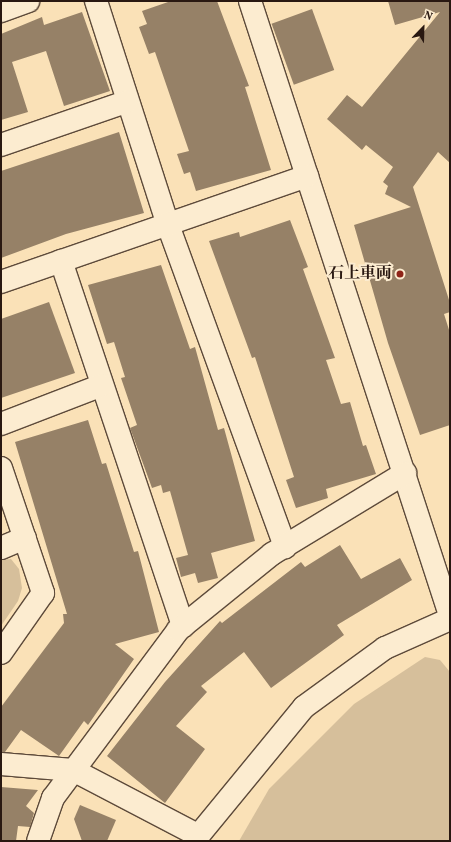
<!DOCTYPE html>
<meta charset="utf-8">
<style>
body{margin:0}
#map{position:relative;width:451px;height:842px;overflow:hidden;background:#fae1b7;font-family:Vollkorn,"Noto Serif JP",serif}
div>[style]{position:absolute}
.green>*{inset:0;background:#d6bf9b}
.building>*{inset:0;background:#968167;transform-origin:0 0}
.roads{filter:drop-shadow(1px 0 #5d4a3a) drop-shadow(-1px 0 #5d4a3a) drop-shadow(0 1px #5d4a3a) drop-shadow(0 -1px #5d4a3a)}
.minor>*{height:22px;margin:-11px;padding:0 11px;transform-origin:11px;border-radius:11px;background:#fcecd0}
.dots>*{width:11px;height:11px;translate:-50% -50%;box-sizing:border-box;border:2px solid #fcecd0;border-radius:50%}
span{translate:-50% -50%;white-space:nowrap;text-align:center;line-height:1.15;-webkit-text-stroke:4px #fcecd0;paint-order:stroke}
.poi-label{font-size:16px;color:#291811;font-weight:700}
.right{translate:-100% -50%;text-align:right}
.frame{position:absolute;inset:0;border:2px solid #291811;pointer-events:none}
.north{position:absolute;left:403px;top:8px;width:40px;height:40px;-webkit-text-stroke:3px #fcecd0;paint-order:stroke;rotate:23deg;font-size:11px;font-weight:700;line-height:16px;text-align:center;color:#291811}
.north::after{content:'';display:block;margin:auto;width:14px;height:18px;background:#291811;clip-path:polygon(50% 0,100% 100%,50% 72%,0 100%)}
</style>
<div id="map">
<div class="green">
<i style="clip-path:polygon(11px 559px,19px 569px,22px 588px,18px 601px,1px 626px,1px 560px)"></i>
<i style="clip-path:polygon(425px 657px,440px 660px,450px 672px,450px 841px,239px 841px,269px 789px,354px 704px)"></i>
</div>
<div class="building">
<i style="clip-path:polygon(171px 1px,217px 1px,249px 86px,245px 87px,271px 170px,196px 191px,190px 172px,184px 174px,177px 154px,189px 151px,155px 52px,149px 54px,139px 27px,147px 24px,142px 11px)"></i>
<i style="clip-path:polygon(388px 1px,450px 1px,450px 163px,438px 152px,413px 187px,450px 303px,450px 312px,444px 314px,450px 333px,450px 425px,420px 435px,388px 343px,354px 225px,411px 207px,385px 194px,388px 186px,383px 182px,393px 167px,366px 145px,362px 150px,327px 119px,347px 95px,362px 107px,440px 12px,395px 25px)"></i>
<i style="left:312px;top:9px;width:65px;height:43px;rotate:70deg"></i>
<i style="clip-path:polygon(82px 12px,110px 91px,64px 106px,46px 51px,12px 62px,28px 112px,1px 120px,1px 34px,42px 17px,44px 25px)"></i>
<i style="clip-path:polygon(119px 132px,144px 213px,66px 234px,1px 258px,1px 171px)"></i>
<i style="clip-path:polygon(290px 220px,308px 267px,303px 269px,335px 358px,326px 360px,341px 404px,350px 402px,363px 446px,366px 445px,376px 474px,326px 489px,328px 498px,296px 508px,286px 480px,294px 477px,255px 357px,252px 358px,209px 241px,239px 232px,240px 237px)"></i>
<i style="clip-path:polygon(161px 265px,190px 349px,195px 347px,218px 430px,224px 428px,255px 541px,211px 553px,218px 578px,198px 583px,195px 573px,181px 577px,176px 558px,188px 555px,170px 491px,163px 493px,161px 485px,152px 488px,130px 428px,137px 425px,121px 378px,125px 377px,114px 342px,107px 344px,88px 285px)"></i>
<i style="clip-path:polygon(49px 302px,75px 373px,1px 398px,1px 319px)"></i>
<i style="clip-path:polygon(88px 420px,102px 464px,106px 463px,134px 552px,138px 551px,159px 632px,115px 644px,134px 659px,88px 725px,84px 721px,59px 756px,21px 730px,5px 752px,1px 752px,1px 707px,64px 623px,63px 614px,67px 614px,15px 442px)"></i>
<i style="clip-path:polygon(340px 545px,361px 579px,400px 558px,412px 580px,337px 625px,344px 635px,271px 688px,244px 652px,201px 686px,207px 692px,176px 726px,205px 749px,165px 803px,107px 756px,165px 682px,220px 621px,222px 623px,301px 562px,305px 567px)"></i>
<i style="clip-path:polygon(1px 787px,38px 790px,26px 806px,34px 813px,30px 827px,18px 826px,16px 841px,1px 841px)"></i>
<i style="clip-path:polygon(80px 805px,116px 820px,107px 841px,82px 841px,74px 819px)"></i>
</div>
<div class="roads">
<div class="minor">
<i style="left:96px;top:1px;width:235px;rotate:72.2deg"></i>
<i style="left:168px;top:225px;width:343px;rotate:70deg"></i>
<i style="left:250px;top:1px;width:646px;rotate:71.96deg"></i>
<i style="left:1px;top:11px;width:29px;rotate:-20deg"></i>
<i style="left:1px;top:145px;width:132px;rotate:-19deg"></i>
<i style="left:61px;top:261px;width:385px;rotate:71.5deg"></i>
<i style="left:1px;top:282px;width:324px;rotate:-19.1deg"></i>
<i style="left:1px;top:424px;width:108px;rotate:-21.1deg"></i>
<i style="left:1px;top:468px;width:132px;rotate:71.4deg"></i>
<i style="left:43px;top:593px;width:73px;rotate:125deg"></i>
<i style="left:1px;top:548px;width:26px;rotate:-23deg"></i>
<i style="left:1px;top:764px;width:72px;rotate:4.8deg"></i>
<i style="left:73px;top:770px;width:142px;rotate:27.6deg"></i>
<i style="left:38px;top:841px;width:46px;rotate:-70.8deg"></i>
<i style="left:53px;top:798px;width:209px;rotate:-53.3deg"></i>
<i style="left:178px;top:630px;width:121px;rotate:-39deg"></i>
<i style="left:272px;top:554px;width:156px;rotate:-31.3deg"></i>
<i style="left:194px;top:841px;width:173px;rotate:-50.6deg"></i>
<i style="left:304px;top:707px;width:100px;rotate:-36.1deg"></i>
<i style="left:385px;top:648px;width:71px;rotate:-24deg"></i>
</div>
</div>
<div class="dots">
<i style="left:400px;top:274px;background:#8f2418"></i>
</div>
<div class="poi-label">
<span class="right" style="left:392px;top:274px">石上車両</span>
</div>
<div class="frame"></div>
<div class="north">N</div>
</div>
